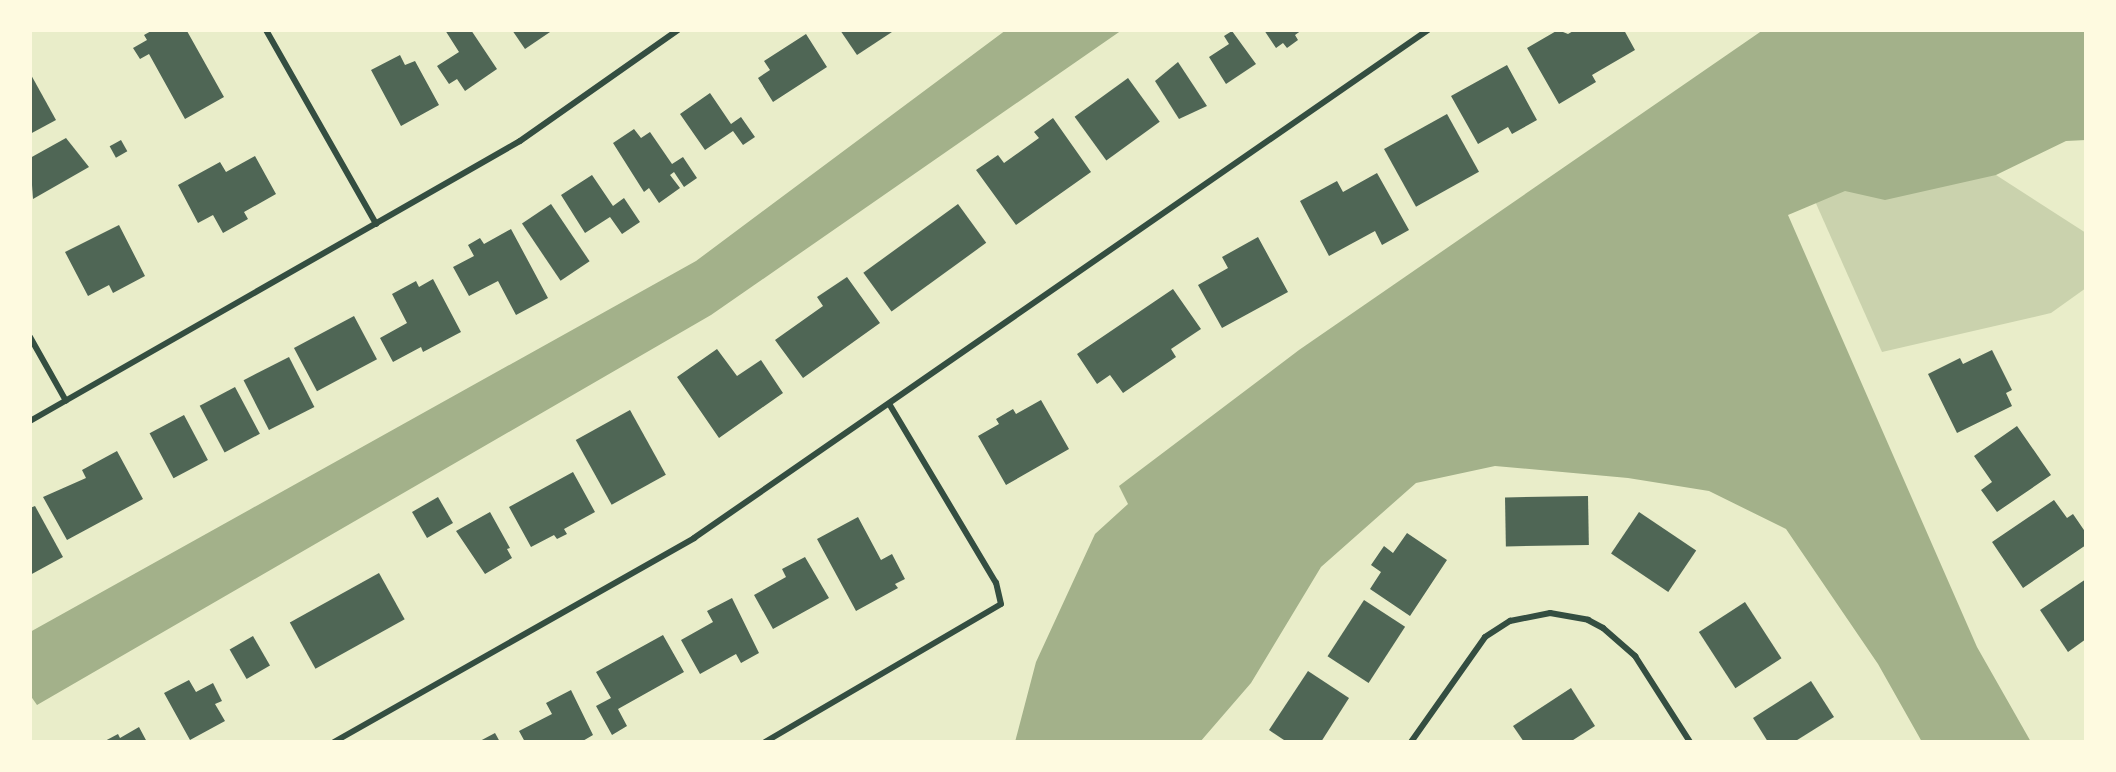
<!DOCTYPE html>
<style>
body{margin:0}
#map{position:relative;width:2116px;height:772px;overflow:hidden;background:#e9edc9;font-family:Merriweather,serif}
div>[style]{position:absolute}
.green>*{inset:0;background:#cad2ad}
.water>*{inset:0;background:#a3b18a}
.building>*{inset:0;background:#4f6655;transform-origin:0 0}
.minor>*{height:6px;margin:-3px;padding:0 3px;transform-origin:3px;border-radius:3px;background:#344e41}
span{translate:-50% -50%;white-space:nowrap;text-align:center;line-height:1.15;-webkit-text-stroke:4.5px #fefae0;paint-order:stroke}
.frame{position:absolute;inset:0;border:32px solid #fefae0;pointer-events:none}
</style>
<div id="map">
<div class="green">
<i style="clip-path:polygon(1859px 162px,1996px 175px,2086px 233px,2086px 288px,2051px 313px,1882px 352px,1810px 190px)"></i>
</div>
<div class="water">
<i style="clip-path:polygon(1006px 30px,1122px 30px,711px 315px,37px 705px,30px 695px,30px 632px,696px 261px)"></i>
<i style="clip-path:polygon(1763px 30px,2086px 30px,2086px 140px,2066px 141px,1996px 175px,1885px 200px,1845px 191px,1788px 215px,1977px 647px,2031px 742px,1922px 742px,1878px 664px,1786px 529px,1709px 491px,1628px 478px,1495px 466px,1416px 483px,1321px 567px,1251px 683px,1200px 742px,1015px 742px,1036px 662px,1095px 534px,1128px 504px,1119px 486px,1299px 350px)"></i>
</div>
<div class="building">
<i style="clip-path:polygon(153px 30px,187px 31px,224px 97px,185px 119px,149px 54px,140px 59px,133px 48px,147px 40px,144px 35px)"></i>
<i style="clip-path:polygon(445px 30px,471px 30px,497px 69px,465px 91px,457px 79px,449px 84px,437px 66px,459px 52px)"></i>
<i style="clip-path:polygon(512px 30px,553px 30px,525px 49px)"></i>
<i style="clip-path:polygon(840px 30px,895px 30px,857px 55px)"></i>
<i style="clip-path:polygon(1264px 30px,1302px 30px,1295px 35px,1298px 40px,1287px 48px,1283px 43px,1276px 48px)"></i>
<i style="clip-path:polygon(1558px 30px,1568px 34px,1575px 30px,1624px 30px,1635px 50px,1592px 75px,1596px 82px,1559px 104px,1527px 48px)"></i>
<i style="clip-path:polygon(1232px 31px,1256px 64px,1226px 84px,1209px 57px,1229px 44px,1224px 36px)"></i>
<i style="clip-path:polygon(806px 34px,827px 67px,773px 102px,758px 78px,770px 70px,764px 61px)"></i>
<i style="clip-path:polygon(400px 55px,405px 65px,415px 61px,439px 105px,401px 126px,371px 70px)"></i>
<i style="clip-path:polygon(1178px 62px,1207px 106px,1179px 119px,1155px 81px)"></i>
<i style="clip-path:polygon(1507px 65px,1537px 120px,1512px 134px,1508px 127px,1478px 144px,1451px 96px)"></i>
<i style="clip-path:polygon(30px 73px,56px 120px,30px 134px)"></i>
<i style="left:1128px;top:78px;width:54px;height:66px;rotate:54deg"></i>
<i style="clip-path:polygon(710px 93px,731px 124px,741px 117px,755px 137px,743px 145px,733px 131px,705px 150px,680px 114px)"></i>
<i style="left:1447px;top:114px;width:66px;height:72px;rotate:61deg"></i>
<i style="clip-path:polygon(1053px 118px,1091px 172px,1016px 225px,976px 170px,998px 155px,1004px 163px,1039px 138px,1034px 132px)"></i>
<i style="clip-path:polygon(634px 129px,641px 138px,650px 132px,672px 164px,683px 157px,697px 178px,684px 187px,674px 172px,670px 175px,680px 188px,659px 203px,649px 188px,644px 192px,613px 143px)"></i>
<i style="clip-path:polygon(66px 138px,89px 167px,33px 199px,30px 158px)"></i>
<i style="left:121px;top:140px;width:13px;height:13px;rotate:61deg"></i>
<i style="clip-path:polygon(255px 156px,276px 194px,244px 212px,248px 219px,223px 233px,213px 215px,198px 223px,178px 185px,220px 162px,226px 172px)"></i>
<i style="clip-path:polygon(1377px 173px,1409px 230px,1382px 245px,1375px 231px,1329px 256px,1300px 201px,1337px 181px,1343px 192px)"></i>
<i style="clip-path:polygon(592px 175px,613px 206px,624px 198px,640px 222px,622px 234px,610px 217px,585px 233px,561px 195px)"></i>
<i style="left:551px;top:204px;width:69px;height:35px;rotate:56deg"></i>
<i style="left:958px;top:204px;width:48px;height:117px;rotate:54deg"></i>
<i style="clip-path:polygon(119px 225px,145px 276px,113px 293px,109px 285px,88px 296px,65px 252px)"></i>
<i style="clip-path:polygon(511px 229px,548px 298px,516px 315px,498px 281px,469px 296px,453px 267px,474px 256px,468px 245px,480px 238px,484px 244px)"></i>
<i style="clip-path:polygon(1258px 237px,1288px 292px,1222px 328px,1198px 285px,1228px 268px,1222px 257px)"></i>
<i style="clip-path:polygon(847px 277px,880px 323px,803px 378px,775px 340px,823px 306px,817px 297px)"></i>
<i style="clip-path:polygon(433px 279px,461px 332px,423px 352px,421px 347px,393px 362px,380px 338px,407px 323px,392px 294px,416px 281px,419px 287px)"></i>
<i style="clip-path:polygon(1173px 289px,1201px 329px,1171px 349px,1176px 357px,1123px 393px,1110px 375px,1097px 384px,1077px 354px)"></i>
<i style="left:354px;top:316px;width:49px;height:68px;rotate:62deg"></i>
<i style="clip-path:polygon(717px 349px,737px 376px,761px 360px,783px 393px,719px 438px,677px 377px)"></i>
<i style="clip-path:polygon(1992px 350px,2012px 390px,2006px 393px,2012px 406px,1957px 433px,1928px 374px,1960px 358px,1963px 364px)"></i>
<i style="left:289px;top:357px;width:56px;height:51px;rotate:63deg"></i>
<i style="left:235px;top:387px;width:53px;height:40px;rotate:62deg"></i>
<i style="clip-path:polygon(1041px 400px,1069px 449px,1006px 485px,978px 436px,999px 424px,996px 419px,1013px 409px,1016px 414px)"></i>
<i style="left:630px;top:410px;width:74px;height:62px;rotate:61deg"></i>
<i style="left:184px;top:415px;width:51px;height:39px;rotate:62deg"></i>
<i style="clip-path:polygon(2017px 426px,2051px 475px,1997px 512px,1981px 490px,1992px 482px,1974px 456px)"></i>
<i style="clip-path:polygon(117px 451px,143px 499px,67px 540px,43px 497px,86px 478px,82px 470px)"></i>
<i style="clip-path:polygon(573px 472px,595px 512px,564px 529px,567px 534px,557px 539px,554px 535px,531px 547px,509px 507px)"></i>
<i style="left:1588px;top:496px;width:49px;height:83px;rotate:89deg"></i>
<i style="left:438px;top:497px;width:30px;height:30px;rotate:60deg"></i>
<i style="clip-path:polygon(2054px 500px,2067px 518px,2073px 514px,2086px 533px,2086px 545px,2023px 588px,1992px 542px)"></i>
<i style="clip-path:polygon(35px 506px,63px 557px,30px 575px,30px 508px)"></i>
<i style="clip-path:polygon(490px 512px,510px 548px,507px 549px,512px 558px,485px 574px,456px 531px)"></i>
<i style="left:1639px;top:512px;width:69px;height:50px;rotate:34deg"></i>
<i style="clip-path:polygon(858px 517px,881px 560px,892px 554px,905px 579px,895px 584px,898px 588px,856px 611px,817px 539px)"></i>
<i style="clip-path:polygon(1407px 533px,1447px 560px,1410px 616px,1370px 589px,1381px 572px,1371px 565px,1384px 546px,1393px 553px)"></i>
<i style="clip-path:polygon(805px 557px,829px 598px,773px 629px,754px 595px,786px 577px,782px 569px)"></i>
<i style="left:379px;top:573px;width:53px;height:102px;rotate:61deg"></i>
<i style="clip-path:polygon(2086px 579px,2086px 639px,2068px 652px,2040px 610px)"></i>
<i style="clip-path:polygon(732px 598px,759px 653px,741px 663px,736px 654px,700px 674px,681px 640px,713px 622px,707px 611px)"></i>
<i style="left:1364px;top:600px;width:49px;height:67px;rotate:33deg"></i>
<i style="left:1745px;top:602px;width:67px;height:55px;rotate:57deg"></i>
<i style="clip-path:polygon(663px 635px,684px 672px,618px 709px,627px 726px,612px 735px,596px 706px,611px 698px,596px 672px)"></i>
<i style="left:253px;top:636px;width:34px;height:27px;rotate:60deg"></i>
<i style="clip-path:polygon(1308px 671px,1349px 698px,1321px 742px,1287px 742px,1269px 730px)"></i>
<i style="clip-path:polygon(189px 680px,196px 692px,213px 683px,222px 701px,215px 704px,225px 721px,190px 740px,164px 693px)"></i>
<i style="clip-path:polygon(1811px 681px,1834px 717px,1794px 742px,1768px 742px,1753px 718px)"></i>
<i style="clip-path:polygon(1571px 688px,1595px 726px,1570px 742px,1524px 742px,1513px 726px)"></i>
<i style="clip-path:polygon(571px 690px,593px 735px,581px 742px,525px 742px,519px 731px,552px 714px,546px 703px)"></i>
<i style="clip-path:polygon(139px 727px,147px 742px,103px 742px,118px 734px,120px 738px)"></i>
<i style="clip-path:polygon(495px 733px,500px 742px,478px 742px)"></i>
</div>
<div class="minor">
<i style="left:266px;top:30px;width:223px;rotate:60.4deg"></i>
<i style="left:30px;top:337px;width:73px;rotate:60.6deg"></i>
<i style="left:30px;top:421px;width:564px;rotate:-29.74deg"></i>
<i style="left:520px;top:141px;width:193px;rotate:-35.1deg"></i>
<i style="left:334px;top:742px;width:414px;rotate:-29.5deg"></i>
<i style="left:694px;top:538px;width:893px;rotate:-34.69deg"></i>
<i style="left:765px;top:742px;width:273px;rotate:-30.3deg"></i>
<i style="left:1001px;top:604px;width:22px;rotate:-103deg"></i>
<i style="left:996px;top:583px;width:207px;rotate:-120.8deg"></i>
<i style="left:1411px;top:742px;width:128px;rotate:-54.8deg"></i>
<i style="left:1485px;top:637px;width:30px;rotate:-33deg"></i>
<i style="left:1510px;top:621px;width:41px;rotate:-11.3deg"></i>
<i style="left:1550px;top:613px;width:39px;rotate:10deg"></i>
<i style="left:1588px;top:620px;width:17px;rotate:28deg"></i>
<i style="left:1603px;top:628px;width:43px;rotate:41.2deg"></i>
<i style="left:1635px;top:656px;width:102px;rotate:57.4deg"></i>
</div>
<div class="frame"></div>
</div>
